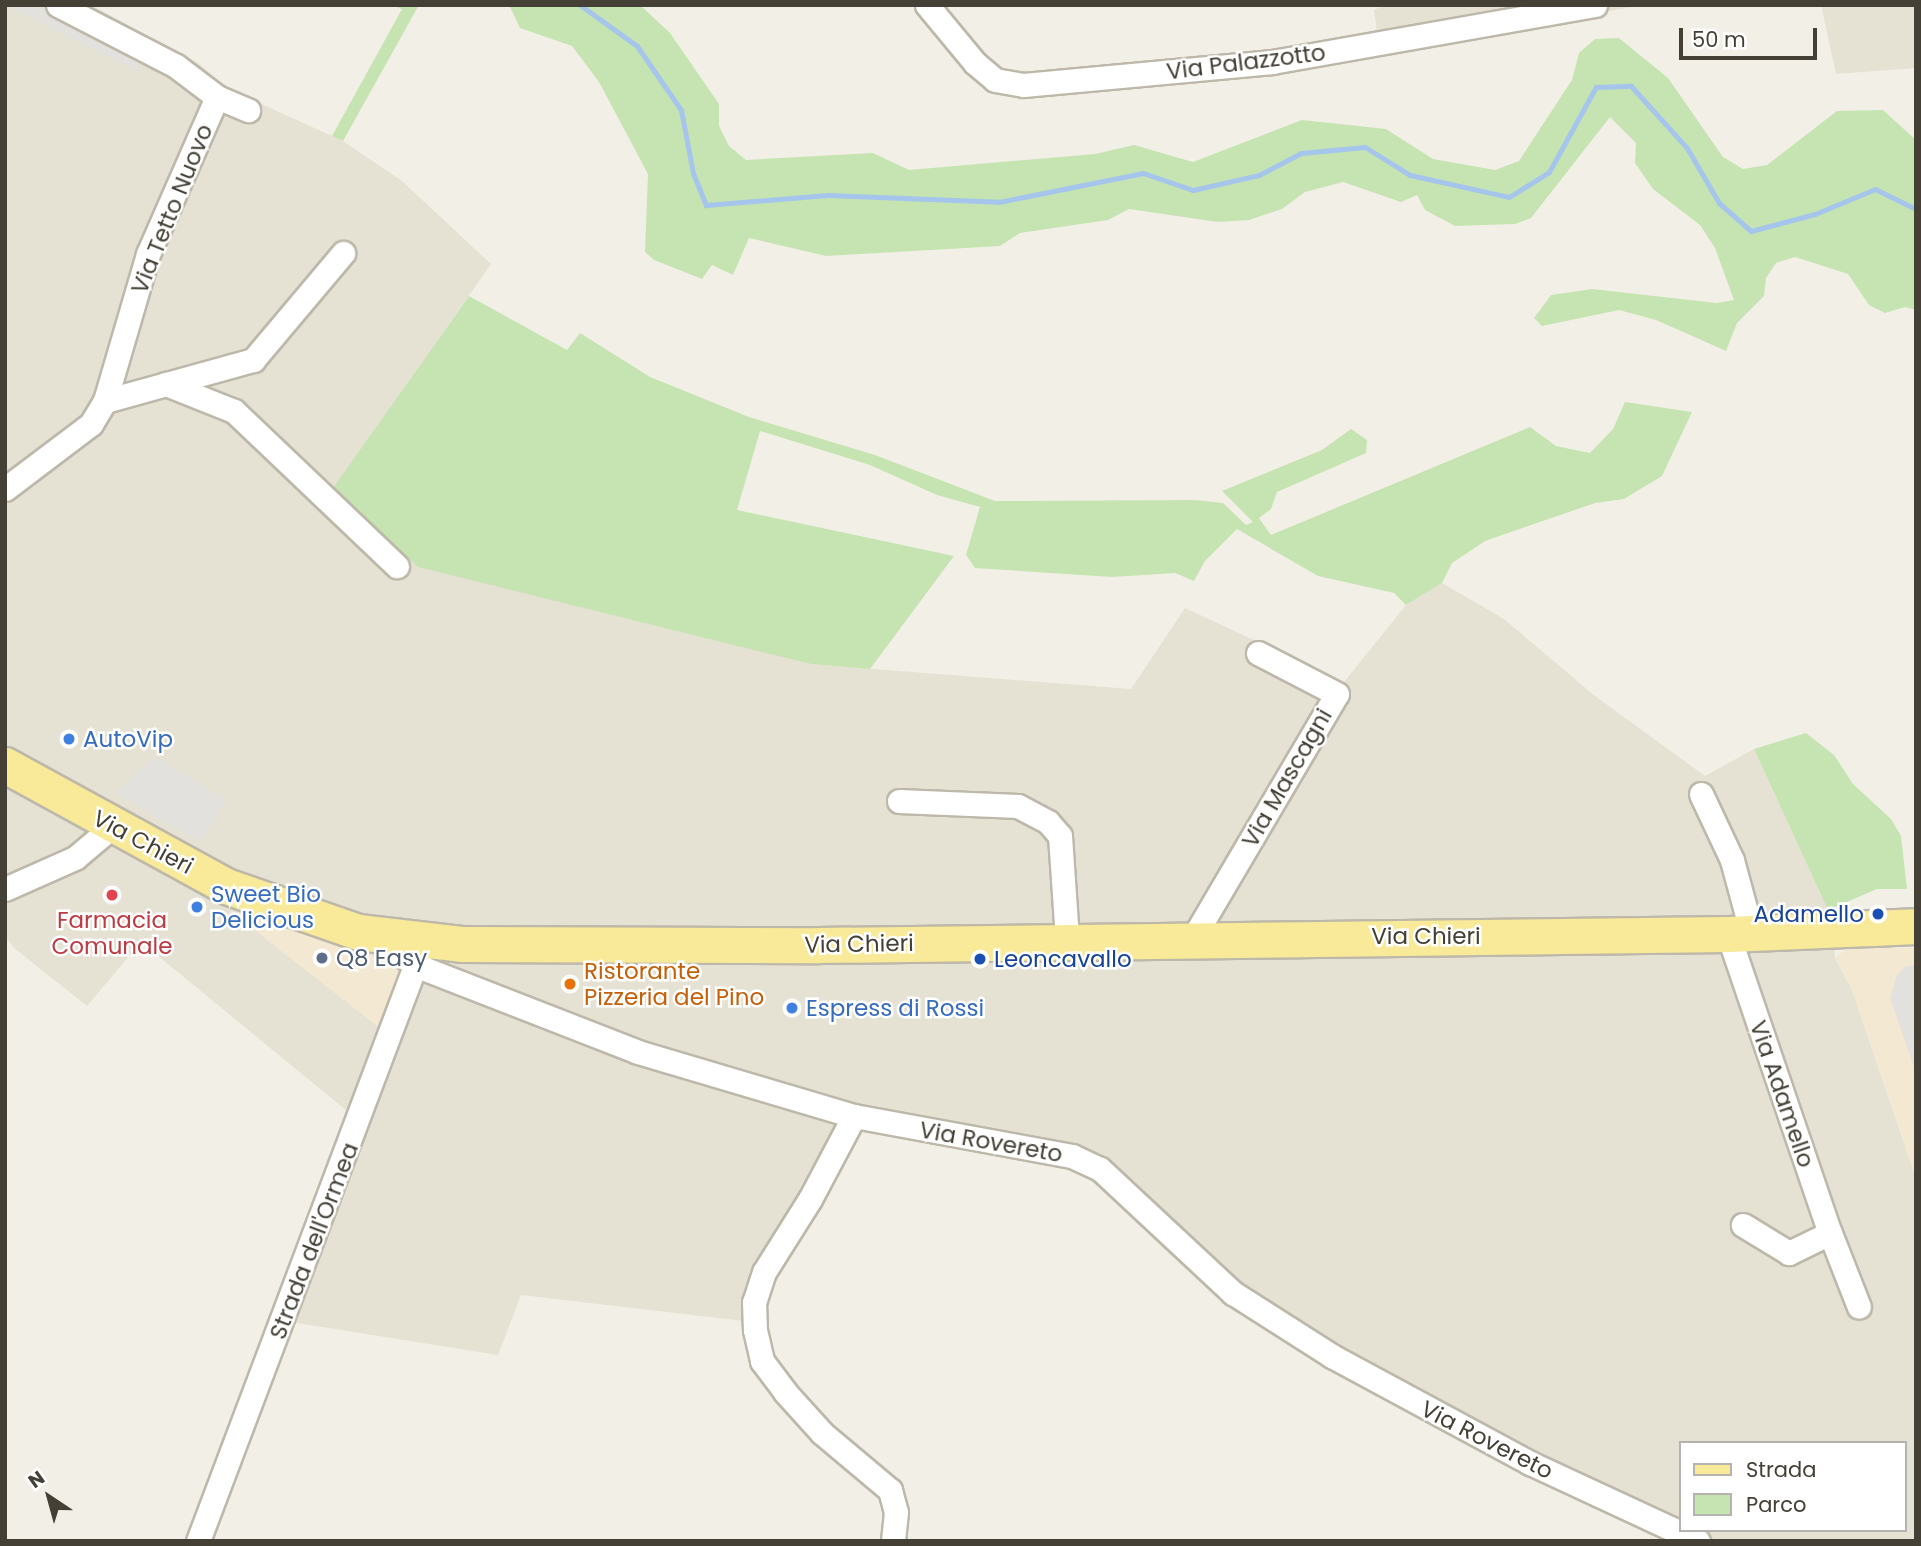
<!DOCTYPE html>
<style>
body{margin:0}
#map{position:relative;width:1921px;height:1546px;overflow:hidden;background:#f2f0e6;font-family:Poppins,sans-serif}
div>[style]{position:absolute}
.residential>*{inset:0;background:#e5e2d4}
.commercial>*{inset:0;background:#f3e9d2}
.green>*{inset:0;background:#c6e4b1}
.parking>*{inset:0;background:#e3e1de}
.stream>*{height:5px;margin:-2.5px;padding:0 2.5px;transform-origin:2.5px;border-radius:2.5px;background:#a5c5ec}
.roads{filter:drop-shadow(2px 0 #bdb8a9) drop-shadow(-2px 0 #bdb8a9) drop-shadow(0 2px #bdb8a9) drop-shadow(0 -2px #bdb8a9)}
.minor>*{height:23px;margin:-11.5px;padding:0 11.5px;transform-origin:11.5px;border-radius:11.5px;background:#fff}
.primary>*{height:35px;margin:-17.5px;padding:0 17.5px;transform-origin:17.5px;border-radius:17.5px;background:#f8ea98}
.dots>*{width:19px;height:19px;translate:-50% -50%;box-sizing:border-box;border:4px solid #fff;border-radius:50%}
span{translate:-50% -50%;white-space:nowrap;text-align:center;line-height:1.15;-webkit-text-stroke:5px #fff;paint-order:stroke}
.street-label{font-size:23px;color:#444036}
.shop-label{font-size:23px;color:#366cbe}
.left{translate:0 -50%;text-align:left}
.transit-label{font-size:23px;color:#164399}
.right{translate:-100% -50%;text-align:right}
.health-label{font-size:23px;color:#be3a42}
.service-label{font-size:23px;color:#4e5e75}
.food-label{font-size:23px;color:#c56008}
.frame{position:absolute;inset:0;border:7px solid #444036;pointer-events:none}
.legend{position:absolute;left:1679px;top:1441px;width:228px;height:91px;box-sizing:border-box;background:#fff;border:2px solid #b4b3af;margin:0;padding:9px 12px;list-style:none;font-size:21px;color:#444036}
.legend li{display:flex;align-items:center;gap:14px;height:35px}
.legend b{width:35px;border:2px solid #b4b3af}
.north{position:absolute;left:14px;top:1462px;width:70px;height:70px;-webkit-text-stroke:5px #fff;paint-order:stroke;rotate:324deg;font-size:19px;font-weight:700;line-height:28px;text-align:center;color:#444036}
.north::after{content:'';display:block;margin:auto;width:24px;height:32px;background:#444036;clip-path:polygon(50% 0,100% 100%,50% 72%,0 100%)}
.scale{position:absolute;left:1679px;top:28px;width:138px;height:32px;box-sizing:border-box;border:4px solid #444036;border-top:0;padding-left:9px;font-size:21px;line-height:24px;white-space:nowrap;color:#444036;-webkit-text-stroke:5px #fff;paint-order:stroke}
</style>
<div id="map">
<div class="residential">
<i style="clip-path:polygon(evenodd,5px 5px,91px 5px,197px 62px,226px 88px,343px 141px,402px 181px,491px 264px,334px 488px,811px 664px,1131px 689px,1185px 608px,1344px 682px,1406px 605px,1442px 583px,1504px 619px,1595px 696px,1705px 776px,1754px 749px,1831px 916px,1835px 958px,1852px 990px,1916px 1178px,1916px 1541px,1676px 1541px,1430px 1424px,1275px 1331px,1102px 1185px,1064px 1161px,863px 1125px,855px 1130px,767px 1287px,761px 1323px,521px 1295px,498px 1355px,278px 1320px,352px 1115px,141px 942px,87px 1006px,14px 948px,5px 936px,5px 5px,1681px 1443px,1905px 1443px,1905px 1530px,1681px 1530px,1681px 1443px)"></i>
<i style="clip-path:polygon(1385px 5px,1641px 5px,1380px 54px,1374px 10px)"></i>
<i style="clip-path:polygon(1821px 5px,1916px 5px,1916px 68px,1836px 74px)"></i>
</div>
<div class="commercial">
<i style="clip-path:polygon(258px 918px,404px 966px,381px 1029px,253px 929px)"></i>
<i style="clip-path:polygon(1849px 947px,1916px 948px,1916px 1178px,1852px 990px,1835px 958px)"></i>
</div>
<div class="green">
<i style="clip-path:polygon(392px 5px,419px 5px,343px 141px,332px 136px,402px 9px)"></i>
<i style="clip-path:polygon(509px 5px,640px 5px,670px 33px,719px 104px,719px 126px,729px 146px,746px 160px,873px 153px,909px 170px,1095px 154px,1134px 145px,1193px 162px,1302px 120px,1386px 129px,1433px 159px,1495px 170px,1519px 161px,1572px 80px,1579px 53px,1595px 39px,1619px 38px,1668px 78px,1723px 157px,1743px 169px,1767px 165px,1837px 111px,1883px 110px,1916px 140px,1916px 310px,1905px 307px,1885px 313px,1869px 305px,1848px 274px,1795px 257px,1776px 263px,1766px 278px,1764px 296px,1737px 323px,1726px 351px,1656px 320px,1619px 310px,1542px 326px,1534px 318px,1551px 295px,1592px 289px,1717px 303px,1734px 300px,1715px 248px,1700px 225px,1653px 189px,1635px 163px,1636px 143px,1610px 117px,1531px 218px,1515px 224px,1455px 226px,1425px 210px,1417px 195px,1401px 202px,1343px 182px,1305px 192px,1282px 209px,1249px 220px,1218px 222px,1129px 209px,1108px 220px,1020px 233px,1000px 246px,826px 256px,749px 238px,733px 275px,712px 265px,702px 279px,654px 260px,645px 252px,648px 174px,599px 82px,572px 46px,520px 28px)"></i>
<i style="clip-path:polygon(469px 296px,567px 350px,580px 333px,650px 377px,749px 417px,875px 455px,995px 501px,1195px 500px,1223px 503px,1246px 525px,1253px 522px,1222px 491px,1322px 450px,1351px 429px,1367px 440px,1366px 453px,1277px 492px,1271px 509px,1259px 518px,1271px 535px,1530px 427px,1556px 446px,1590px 453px,1613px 429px,1625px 402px,1692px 412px,1662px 476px,1624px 499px,1595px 503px,1485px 541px,1452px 563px,1442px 583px,1406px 605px,1394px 593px,1318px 576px,1237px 529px,1205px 561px,1194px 581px,1175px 573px,1112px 577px,975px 568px,966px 555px,980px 507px,937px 495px,870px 465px,760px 431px,737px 510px,954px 556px,870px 669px,811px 664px,418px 567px,333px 488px)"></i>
<i style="clip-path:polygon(1806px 733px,1834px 755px,1853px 784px,1891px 819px,1901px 836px,1907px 889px,1877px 889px,1828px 910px,1754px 749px)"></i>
</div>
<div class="parking">
<i style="clip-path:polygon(37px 5px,142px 58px,136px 71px,7px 6px)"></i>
<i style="clip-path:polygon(155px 757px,226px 800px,200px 842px,116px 793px)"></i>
<i style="clip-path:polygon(1906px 966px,1916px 966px,1916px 1073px,1890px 998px,1897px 975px)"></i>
</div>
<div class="stream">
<i style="left:580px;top:5px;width:70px;rotate:35.7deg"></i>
<i style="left:637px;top:46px;width:78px;rotate:55.5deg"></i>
<i style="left:681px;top:110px;width:64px;rotate:79.2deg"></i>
<i style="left:693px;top:173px;width:35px;rotate:68deg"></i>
<i style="left:706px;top:205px;width:122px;rotate:-4.7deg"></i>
<i style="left:828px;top:195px;width:171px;rotate:2.3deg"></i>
<i style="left:999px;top:202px;width:147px;rotate:-11.4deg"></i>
<i style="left:1143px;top:173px;width:53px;rotate:18.8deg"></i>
<i style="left:1193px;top:190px;width:68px;rotate:-12.8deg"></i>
<i style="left:1259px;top:175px;width:47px;rotate:-27.6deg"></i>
<i style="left:1301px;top:153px;width:64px;rotate:-5.4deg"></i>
<i style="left:1365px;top:147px;width:53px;rotate:31.9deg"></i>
<i style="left:1410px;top:175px;width:101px;rotate:12.5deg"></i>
<i style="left:1509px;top:197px;width:47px;rotate:-32deg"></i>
<i style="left:1549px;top:172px;width:97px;rotate:-61.1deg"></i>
<i style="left:1596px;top:87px;width:35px;rotate:-2deg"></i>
<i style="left:1631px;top:86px;width:84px;rotate:47.9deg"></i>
<i style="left:1687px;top:148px;width:64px;rotate:59.8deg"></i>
<i style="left:1719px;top:203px;width:43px;rotate:41.2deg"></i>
<i style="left:1751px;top:231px;width:66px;rotate:-14.9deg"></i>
<i style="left:1815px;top:214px;width:65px;rotate:-22.6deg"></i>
<i style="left:1875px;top:189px;width:46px;rotate:26deg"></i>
</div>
<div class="roads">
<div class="minor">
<i style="left:58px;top:5px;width:133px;rotate:27.3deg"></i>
<i style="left:176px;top:66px;width:51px;rotate:37.1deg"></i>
<i style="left:217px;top:97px;width:34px;rotate:23deg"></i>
<i style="left:927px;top:5px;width:75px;rotate:50.4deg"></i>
<i style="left:975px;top:63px;width:26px;rotate:40deg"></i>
<i style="left:995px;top:80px;width:29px;rotate:10deg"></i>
<i style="left:1024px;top:85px;width:249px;rotate:-5.3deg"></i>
<i style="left:1272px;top:62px;width:328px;rotate:-10deg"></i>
<i style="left:166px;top:384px;width:73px;rotate:21.7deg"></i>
<i style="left:234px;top:411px;width:225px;rotate:43.6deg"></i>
<i style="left:105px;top:401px;width:153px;rotate:-73.7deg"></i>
<i style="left:148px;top:254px;width:171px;rotate:-66.3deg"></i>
<i style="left:5px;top:489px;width:108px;rotate:-37.1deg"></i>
<i style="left:91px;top:424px;width:27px;rotate:-59deg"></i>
<i style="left:105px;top:401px;width:154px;rotate:-15.5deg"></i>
<i style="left:253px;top:360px;width:140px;rotate:-49.9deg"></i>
<i style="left:1701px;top:794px;width:73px;rotate:64.8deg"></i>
<i style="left:1732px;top:860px;width:77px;rotate:74.9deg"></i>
<i style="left:899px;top:801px;width:119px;rotate:2.4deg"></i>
<i style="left:1018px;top:806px;width:34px;rotate:28deg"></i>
<i style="left:1048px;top:822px;width:18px;rotate:49deg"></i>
<i style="left:1060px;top:836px;width:103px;rotate:86.1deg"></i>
<i style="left:5px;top:889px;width:77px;rotate:-23.9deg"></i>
<i style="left:75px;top:858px;width:50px;rotate:-40.1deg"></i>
<i style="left:1728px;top:934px;width:316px;rotate:71.2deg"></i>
<i style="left:1830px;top:1233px;width:46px;rotate:154deg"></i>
<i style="left:1789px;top:1253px;width:54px;rotate:-148.7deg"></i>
<i style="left:377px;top:936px;width:48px;rotate:37.3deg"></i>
<i style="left:415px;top:965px;width:239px;rotate:21.3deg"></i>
<i style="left:638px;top:1052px;width:225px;rotate:16.5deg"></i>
<i style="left:854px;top:1116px;width:222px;rotate:10.4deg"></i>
<i style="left:1072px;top:1156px;width:31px;rotate:25deg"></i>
<i style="left:1100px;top:1169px;width:182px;rotate:43deg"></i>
<i style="left:1233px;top:1293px;width:117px;rotate:32.5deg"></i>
<i style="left:1332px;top:1356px;width:225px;rotate:28.4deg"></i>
<i style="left:1530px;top:1463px;width:185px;rotate:24.9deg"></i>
<i style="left:1193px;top:938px;width:283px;rotate:-59.5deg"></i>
<i style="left:1337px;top:694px;width:89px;rotate:-152.6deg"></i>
<i style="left:854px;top:1116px;width:94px;rotate:117.9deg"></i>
<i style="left:810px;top:1199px;width:86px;rotate:122.2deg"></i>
<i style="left:764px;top:1272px;width:32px;rotate:108deg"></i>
<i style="left:754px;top:1302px;width:28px;rotate:88deg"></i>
<i style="left:755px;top:1330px;width:32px;rotate:77deg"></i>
<i style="left:762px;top:1361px;width:39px;rotate:53deg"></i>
<i style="left:785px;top:1392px;width:55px;rotate:47.9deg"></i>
<i style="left:822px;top:1433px;width:89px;rotate:40deg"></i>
<i style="left:890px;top:1490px;width:23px;rotate:75deg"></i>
<i style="left:896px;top:1512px;width:29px;rotate:96deg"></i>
<i style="left:1830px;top:1233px;width:79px;rotate:68.6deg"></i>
<i style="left:198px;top:1541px;width:632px;rotate:-69.33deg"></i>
</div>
<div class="primary">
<i style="left:5px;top:765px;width:252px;rotate:28.7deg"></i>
<i style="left:226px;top:886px;width:140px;rotate:19.2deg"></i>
<i style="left:358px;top:932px;width:104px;rotate:6.6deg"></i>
<i style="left:461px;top:944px;width:357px;rotate:0.2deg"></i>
<i style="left:818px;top:945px;width:910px;rotate:-0.69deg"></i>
<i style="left:1728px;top:934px;width:188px;rotate:-2.4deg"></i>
</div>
</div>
<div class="dots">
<i style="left:69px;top:739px;background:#3f7fe0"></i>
<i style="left:112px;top:895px;background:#e0444e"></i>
<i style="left:197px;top:907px;background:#3f7fe0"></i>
<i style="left:1878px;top:914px;background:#1a4fb4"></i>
<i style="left:322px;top:958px;background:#5c6f8a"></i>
<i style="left:980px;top:959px;background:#1a4fb4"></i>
<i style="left:570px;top:984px;background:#e8710a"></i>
<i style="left:792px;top:1008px;background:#3f7fe0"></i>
</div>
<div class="street-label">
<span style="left:1246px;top:62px;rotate:-7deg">Via Palazzotto</span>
<span style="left:172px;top:209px;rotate:-68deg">Via Tetto Nuovo</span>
<span style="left:1287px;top:778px;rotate:-60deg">Via Mascagni</span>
<span style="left:143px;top:842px;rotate:28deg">Via Chieri</span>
<span style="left:1426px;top:936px">Via Chieri</span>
<span style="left:859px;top:944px;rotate:-1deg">Via Chieri</span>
<span style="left:1782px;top:1094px;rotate:71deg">Via Adamello</span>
<span style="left:991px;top:1142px;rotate:10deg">Via Rovereto</span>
<span style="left:314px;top:1241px;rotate:-69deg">Strada dell'Ormea</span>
<span style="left:1487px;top:1440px;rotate:27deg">Via Rovereto</span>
</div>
<div class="shop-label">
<span class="left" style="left:83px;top:739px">AutoVip</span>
<span class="left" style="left:211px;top:907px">Sweet Bio<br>Delicious</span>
<span class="left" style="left:806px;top:1008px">Espress di Rossi</span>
</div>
<div class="transit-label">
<span class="right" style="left:1864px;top:914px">Adamello</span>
<span class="left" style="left:994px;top:959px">Leoncavallo</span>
</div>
<div class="health-label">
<span style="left:112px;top:933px">Farmacia<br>Comunale</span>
</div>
<div class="service-label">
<span class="left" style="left:336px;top:958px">Q8 Easy</span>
</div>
<div class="food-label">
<span class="left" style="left:584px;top:984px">Ristorante<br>Pizzeria del Pino</span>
</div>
<div class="frame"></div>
<ul class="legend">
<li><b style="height:9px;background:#f8ea98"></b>Strada</li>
<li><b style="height:19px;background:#c6e4b1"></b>Parco</li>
</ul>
<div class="north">N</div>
<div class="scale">50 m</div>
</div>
